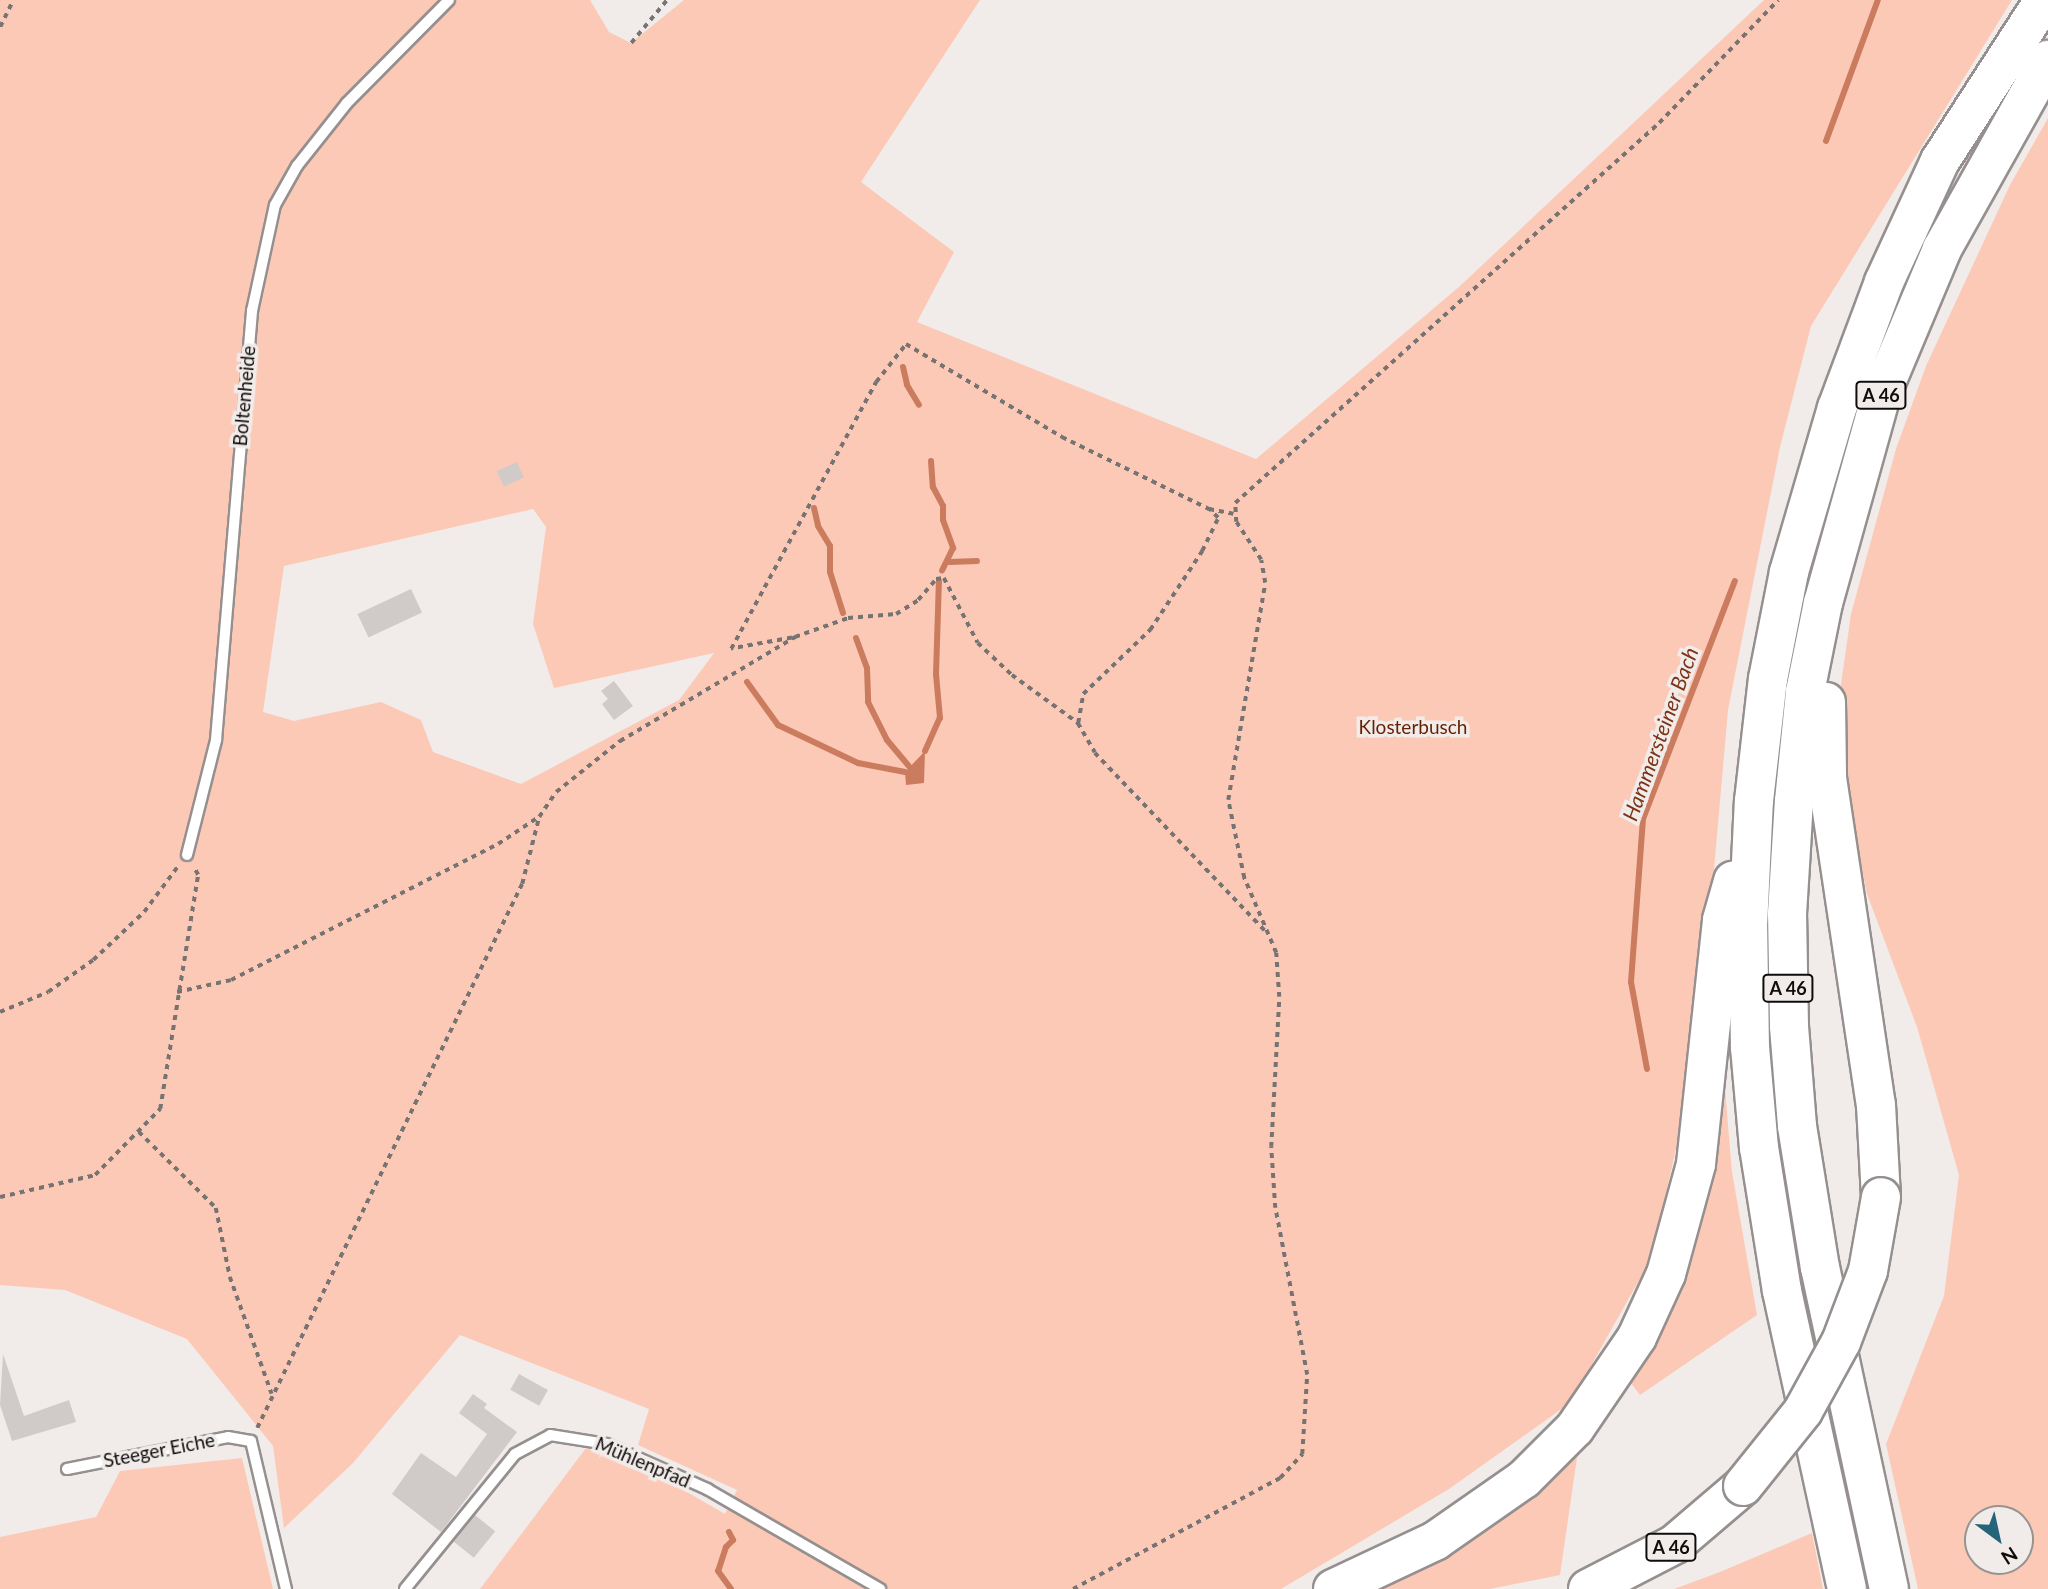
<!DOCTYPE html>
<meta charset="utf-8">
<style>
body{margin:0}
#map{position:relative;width:2048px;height:1589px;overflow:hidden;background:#f1ecea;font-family:Lato,sans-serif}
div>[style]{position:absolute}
.green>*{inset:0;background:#fcc9b6}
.water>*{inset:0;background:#cb7c5f}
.stream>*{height:6px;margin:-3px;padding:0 3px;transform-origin:3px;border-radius:3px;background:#cb7c5f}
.building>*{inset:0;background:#d0cbc9;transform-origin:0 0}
.path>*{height:3.5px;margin-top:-1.75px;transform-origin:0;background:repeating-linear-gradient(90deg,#767372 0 5px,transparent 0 10px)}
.roads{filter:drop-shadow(2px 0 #95908f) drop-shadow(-2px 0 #95908f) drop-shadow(0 2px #95908f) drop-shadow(0 -2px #95908f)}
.service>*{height:10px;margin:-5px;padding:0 5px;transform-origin:5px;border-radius:5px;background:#fff}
.motorway>*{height:38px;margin:-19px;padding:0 19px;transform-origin:19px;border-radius:19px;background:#fff}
.bridges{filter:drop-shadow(2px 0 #95908f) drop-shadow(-2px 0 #95908f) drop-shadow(0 2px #95908f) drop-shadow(0 -2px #95908f)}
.motorway-bridge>*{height:38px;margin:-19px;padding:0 19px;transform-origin:19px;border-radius:19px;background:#fff}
span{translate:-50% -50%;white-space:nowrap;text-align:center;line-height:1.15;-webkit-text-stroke:7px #f1ecea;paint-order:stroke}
.shield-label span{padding:2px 5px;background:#f1ecea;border:2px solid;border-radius:5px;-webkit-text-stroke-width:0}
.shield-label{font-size:18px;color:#0f0d0c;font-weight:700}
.street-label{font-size:19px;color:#0f0d0c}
.park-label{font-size:19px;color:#661f00}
.water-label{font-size:21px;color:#7c3316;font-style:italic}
.north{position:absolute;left:1964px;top:1505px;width:70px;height:70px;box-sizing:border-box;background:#f1ecea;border:2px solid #979391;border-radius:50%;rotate:147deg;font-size:19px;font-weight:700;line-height:28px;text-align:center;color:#0f0d0c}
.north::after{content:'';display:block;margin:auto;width:24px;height:32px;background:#246579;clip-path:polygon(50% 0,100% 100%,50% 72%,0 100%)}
</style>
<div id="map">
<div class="green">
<i style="clip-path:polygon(evenodd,0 0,590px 0,609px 32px,631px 43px,684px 0,980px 0,861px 182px,954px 252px,917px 322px,1256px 459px,1460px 286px,1764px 0,2012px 0,1811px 326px,1780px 447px,1728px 710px,1698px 1052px,1651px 1259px,1570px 1403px,1449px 1489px,1281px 1589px,480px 1589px,586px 1448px,656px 1474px,725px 1514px,737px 1490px,638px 1445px,649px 1409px,460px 1335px,353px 1463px,284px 1528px,273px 1446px,187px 1339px,65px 1290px,0 1285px,0 0,533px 509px,546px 527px,533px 624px,554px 688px,714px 653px,679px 700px,521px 784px,433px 752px,421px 720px,381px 702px,294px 721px,263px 712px,284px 566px,533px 509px)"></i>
<i style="clip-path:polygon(evenodd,2048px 118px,2048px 1589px,1918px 1589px,1886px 1444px,1944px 1296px,1959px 1175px,1917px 1027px,1867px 894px,1836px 740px,1841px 684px,1851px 614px,1896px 449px,1926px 366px,2010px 185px,2048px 118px,1978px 1519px,2020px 1519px,2020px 1561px,1978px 1561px,1978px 1519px)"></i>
<i style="clip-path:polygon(1723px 1066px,1732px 1172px,1757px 1315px,1640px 1395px,1624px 1374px,1686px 1276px,1709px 1176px)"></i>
<i style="clip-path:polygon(1579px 1444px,1560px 1575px,1490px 1589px,1355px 1589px)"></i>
<i style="clip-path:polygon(242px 1458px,273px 1589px,0 1589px,0 1537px,96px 1517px,120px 1471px)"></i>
<i style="clip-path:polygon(1812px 1533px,1823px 1589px,1674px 1589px,1720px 1572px)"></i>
</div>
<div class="water">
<i style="clip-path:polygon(925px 751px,924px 783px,906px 785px,905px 772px)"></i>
</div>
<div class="stream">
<i style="left:1826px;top:141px;width:150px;rotate:-69.8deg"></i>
<i style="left:903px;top:367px;width:18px;rotate:77deg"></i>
<i style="left:907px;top:385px;width:23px;rotate:59deg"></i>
<i style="left:931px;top:461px;width:26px;rotate:86deg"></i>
<i style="left:933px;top:487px;width:21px;rotate:62deg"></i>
<i style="left:943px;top:506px;width:14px;rotate:90deg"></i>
<i style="left:943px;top:520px;width:30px;rotate:70deg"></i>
<i style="left:953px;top:548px;width:25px;rotate:116deg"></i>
<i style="left:814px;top:508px;width:18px;rotate:77deg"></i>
<i style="left:818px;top:526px;width:23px;rotate:59deg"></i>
<i style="left:830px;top:546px;width:26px;rotate:90deg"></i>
<i style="left:830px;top:572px;width:43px;rotate:72.4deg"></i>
<i style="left:950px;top:562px;width:27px;rotate:-2deg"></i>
<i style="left:856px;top:638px;width:32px;rotate:70deg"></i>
<i style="left:867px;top:668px;width:34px;rotate:88deg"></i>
<i style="left:868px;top:702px;width:42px;rotate:63.4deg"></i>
<i style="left:887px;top:740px;width:35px;rotate:50deg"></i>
<i style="left:747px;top:682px;width:53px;rotate:54.2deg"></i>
<i style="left:778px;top:725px;width:89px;rotate:25.4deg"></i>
<i style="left:858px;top:763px;width:48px;rotate:10.8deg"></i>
<i style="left:925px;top:751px;width:36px;rotate:-66deg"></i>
<i style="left:940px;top:718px;width:44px;rotate:-95.2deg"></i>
<i style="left:936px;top:674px;width:93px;rotate:-88.2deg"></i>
<i style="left:1647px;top:1069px;width:88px;rotate:-100.4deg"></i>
<i style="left:1631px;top:982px;width:163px;rotate:-85.8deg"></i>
<i style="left:1643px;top:819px;width:255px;rotate:-68.9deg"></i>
<i style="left:729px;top:1532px;width:9px;rotate:63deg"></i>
<i style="left:733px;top:1540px;width:10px;rotate:135deg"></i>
<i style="left:726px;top:1547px;width:25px;rotate:108deg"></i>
<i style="left:718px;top:1571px;width:22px;rotate:54deg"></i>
</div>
<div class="building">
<i style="left:517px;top:462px;width:17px;height:22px;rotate:66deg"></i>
<i style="left:411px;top:589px;width:26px;height:59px;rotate:65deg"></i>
<i style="clip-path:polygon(614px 681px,633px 706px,614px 720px,602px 704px,608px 699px,601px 691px)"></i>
<i style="clip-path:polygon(3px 1354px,24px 1416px,69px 1400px,76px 1422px,12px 1441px,0 1405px)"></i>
<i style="left:519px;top:1374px;width:33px;height:18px;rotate:29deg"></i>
<i style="clip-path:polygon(473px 1394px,487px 1404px,484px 1408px,517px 1432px,441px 1532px,392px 1494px,421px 1453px,456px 1477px,487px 1434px,459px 1413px)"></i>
<i style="left:475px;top:1515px;width:26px;height:34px;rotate:39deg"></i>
</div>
<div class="path">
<i style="left:0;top:27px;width:30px;rotate:-64deg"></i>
<i style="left:631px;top:43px;width:56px;rotate:-50.1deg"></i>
<i style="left:792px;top:638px;width:62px;rotate:169.8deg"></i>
<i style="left:731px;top:649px;width:304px;rotate:-61.5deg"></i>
<i style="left:876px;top:382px;width:48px;rotate:-51.7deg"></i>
<i style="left:906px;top:344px;width:182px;rotate:30.8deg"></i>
<i style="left:1062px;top:437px;width:164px;rotate:26.1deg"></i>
<i style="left:1209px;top:509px;width:25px;rotate:11deg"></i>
<i style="left:1078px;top:723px;width:34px;rotate:60deg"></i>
<i style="left:1095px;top:753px;width:248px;rotate:46.3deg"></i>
<i style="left:177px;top:992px;width:55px;rotate:-12.5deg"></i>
<i style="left:231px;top:980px;width:300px;rotate:-27deg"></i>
<i style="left:498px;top:844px;width:47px;rotate:-33.7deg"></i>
<i style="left:0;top:1012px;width:52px;rotate:-22.6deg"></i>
<i style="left:48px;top:992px;width:55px;rotate:-35.4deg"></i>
<i style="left:93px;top:960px;width:70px;rotate:-43.3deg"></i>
<i style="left:144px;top:912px;width:57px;rotate:-53.5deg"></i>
<i style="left:139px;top:1132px;width:108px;rotate:44.6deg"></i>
<i style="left:216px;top:1208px;width:70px;rotate:78.5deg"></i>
<i style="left:230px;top:1277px;width:124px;rotate:70.3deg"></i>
<i style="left:0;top:1197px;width:98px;rotate:-13deg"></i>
<i style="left:95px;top:1175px;width:93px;rotate:-45.4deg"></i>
<i style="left:160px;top:1109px;width:237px;rotate:-80.8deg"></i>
<i style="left:198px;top:875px;width:8px;rotate:-120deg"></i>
<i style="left:257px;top:1428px;width:605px;rotate:-64.03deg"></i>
<i style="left:522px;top:884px;width:69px;rotate:-75.8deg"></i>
<i style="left:539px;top:817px;width:30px;rotate:-56deg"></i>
<i style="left:556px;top:792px;width:82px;rotate:-38.6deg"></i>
<i style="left:620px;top:741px;width:204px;rotate:-30.7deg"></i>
<i style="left:795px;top:637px;width:56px;rotate:-19.7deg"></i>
<i style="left:848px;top:618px;width:48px;rotate:-4.8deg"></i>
<i style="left:896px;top:614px;width:26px;rotate:-32deg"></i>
<i style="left:918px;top:600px;width:28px;rotate:-49deg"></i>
<i style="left:936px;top:579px;width:8px;rotate:-7deg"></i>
<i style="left:944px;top:578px;width:73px;rotate:62.4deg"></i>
<i style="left:978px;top:643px;width:47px;rotate:43.3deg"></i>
<i style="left:1012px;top:675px;width:82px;rotate:36deg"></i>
<i style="left:1078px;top:723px;width:29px;rotate:-80deg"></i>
<i style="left:1083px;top:694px;width:93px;rotate:-43.7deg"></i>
<i style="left:1150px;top:630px;width:95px;rotate:-56.6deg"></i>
<i style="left:1202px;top:551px;width:37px;rotate:-64deg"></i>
<i style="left:1218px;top:518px;width:13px;rotate:-135deg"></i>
<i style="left:1073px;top:1589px;width:235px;rotate:-28.2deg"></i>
<i style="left:1280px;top:1478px;width:33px;rotate:-47deg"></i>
<i style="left:1302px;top:1454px;width:79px;rotate:-86.4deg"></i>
<i style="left:1307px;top:1375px;width:170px;rotate:-100.8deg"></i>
<i style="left:1275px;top:1208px;width:61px;rotate:-93.8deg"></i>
<i style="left:1271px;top:1147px;width:150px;rotate:-86.9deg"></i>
<i style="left:1279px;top:997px;width:44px;rotate:-93.9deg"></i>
<i style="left:1276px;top:953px;width:82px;rotate:-113.1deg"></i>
<i style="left:1244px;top:878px;width:80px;rotate:-101.6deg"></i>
<i style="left:1228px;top:800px;width:220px;rotate:-80.3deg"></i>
<i style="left:1265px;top:583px;width:23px;rotate:-100deg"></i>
<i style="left:1261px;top:560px;width:45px;rotate:-123.3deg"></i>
<i style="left:1236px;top:522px;width:19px;rotate:-93deg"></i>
<i style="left:1235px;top:503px;width:569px;rotate:-41.87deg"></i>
<i style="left:1659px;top:123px;width:171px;rotate:-45.9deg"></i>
</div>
<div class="roads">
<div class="service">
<i style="left:187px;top:855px;width:119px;rotate:-75.8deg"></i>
<i style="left:216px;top:740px;width:431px;rotate:-85.2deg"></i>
<i style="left:252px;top:311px;width:108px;rotate:-77.8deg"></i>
<i style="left:275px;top:205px;width:45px;rotate:-60.6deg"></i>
<i style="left:297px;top:166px;width:80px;rotate:-51.6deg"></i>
<i style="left:347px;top:103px;width:145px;rotate:-45.3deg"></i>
<i style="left:67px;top:1469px;width:164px;rotate:-11.2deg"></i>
<i style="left:228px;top:1437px;width:23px;rotate:10deg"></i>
<i style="left:251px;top:1441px;width:152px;rotate:76.7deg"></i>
<i style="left:405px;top:1589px;width:174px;rotate:-50.8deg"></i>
<i style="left:515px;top:1454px;width:40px;rotate:-28deg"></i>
<i style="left:550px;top:1435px;width:58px;rotate:9deg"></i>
<i style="left:607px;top:1444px;width:110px;rotate:24.2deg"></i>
<i style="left:707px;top:1489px;width:200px;rotate:30deg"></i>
</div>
<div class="motorway">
<i style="left:1826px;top:702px;width:76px;rotate:89.2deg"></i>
<i style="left:1827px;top:778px;width:331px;rotate:81.5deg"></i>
<i style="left:1876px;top:1105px;width:92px;rotate:86.9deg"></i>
<i style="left:1333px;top:1589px;width:113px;rotate:-25.2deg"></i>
<i style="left:1435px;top:1541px;width:108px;rotate:-34.9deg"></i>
<i style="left:1524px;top:1479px;width:72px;rotate:-45deg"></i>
<i style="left:1575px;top:1428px;width:110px;rotate:-55.7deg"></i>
<i style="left:1637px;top:1337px;width:69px;rotate:-65.3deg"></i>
<i style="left:1666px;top:1274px;width:114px;rotate:-74.7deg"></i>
<i style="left:1696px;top:1164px;width:245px;rotate:-83.9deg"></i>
<i style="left:1722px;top:920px;width:41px;rotate:-74.2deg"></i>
<i style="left:1588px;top:1589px;width:98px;rotate:-27.3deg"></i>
<i style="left:1675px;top:1544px;width:89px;rotate:-40.5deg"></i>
<i style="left:1847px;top:1589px;width:305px;rotate:-102.3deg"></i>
<i style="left:1782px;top:1291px;width:145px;rotate:-99.1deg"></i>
<i style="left:1759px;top:1148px;width:100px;rotate:-95.1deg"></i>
<i style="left:1750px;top:1048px;width:122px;rotate:-90.9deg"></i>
<i style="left:1748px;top:926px;width:125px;rotate:-87.3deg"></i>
<i style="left:1754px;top:801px;width:123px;rotate:-83.5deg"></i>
<i style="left:1768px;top:679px;width:109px;rotate:-78.9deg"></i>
<i style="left:1789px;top:572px;width:171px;rotate:-73.7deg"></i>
<i style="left:1837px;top:408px;width:134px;rotate:-69.5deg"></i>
<i style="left:1884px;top:282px;width:133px;rotate:-65.2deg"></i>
<i style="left:1940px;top:161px;width:192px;rotate:-57.1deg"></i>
<i style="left:1889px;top:1589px;width:328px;rotate:-102.1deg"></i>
<i style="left:1820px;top:1268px;width:144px;rotate:-99.2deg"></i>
<i style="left:1797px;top:1126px;width:100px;rotate:-94.6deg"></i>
<i style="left:1789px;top:1026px;width:112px;rotate:-91deg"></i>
<i style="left:1787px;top:914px;width:113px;rotate:-86.5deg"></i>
<i style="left:1794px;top:801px;width:110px;rotate:-84.2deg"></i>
<i style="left:1805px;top:692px;width:91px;rotate:-78.6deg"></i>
<i style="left:1823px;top:603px;width:219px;rotate:-74.4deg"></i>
<i style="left:1882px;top:392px;width:155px;rotate:-67.2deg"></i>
<i style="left:1942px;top:249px;width:217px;rotate:-60.7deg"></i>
</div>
</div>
<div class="bridges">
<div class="motorway-bridge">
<i style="left:1743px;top:1486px;width:96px;rotate:-51.3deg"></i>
<i style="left:1803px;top:1411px;width:79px;rotate:-61.2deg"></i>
<i style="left:1841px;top:1342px;width:76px;rotate:-69.2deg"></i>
<i style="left:1868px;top:1271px;width:75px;rotate:-80deg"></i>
</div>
</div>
<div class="shield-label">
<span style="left:1881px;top:395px">A 46</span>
<span style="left:1788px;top:988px">A 46</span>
<span style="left:1671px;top:1547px">A 46</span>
</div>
<div class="street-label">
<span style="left:244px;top:396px;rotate:-85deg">Boltenheide</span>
<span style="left:159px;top:1450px;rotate:-11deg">Steeger Eiche</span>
<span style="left:643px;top:1462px;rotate:23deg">Mühlenpfad</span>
</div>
<div class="park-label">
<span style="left:1413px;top:727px">Klosterbusch</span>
</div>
<div class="water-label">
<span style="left:1660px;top:734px;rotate:-70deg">Hammersteiner Bach</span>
</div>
<div class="north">N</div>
</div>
